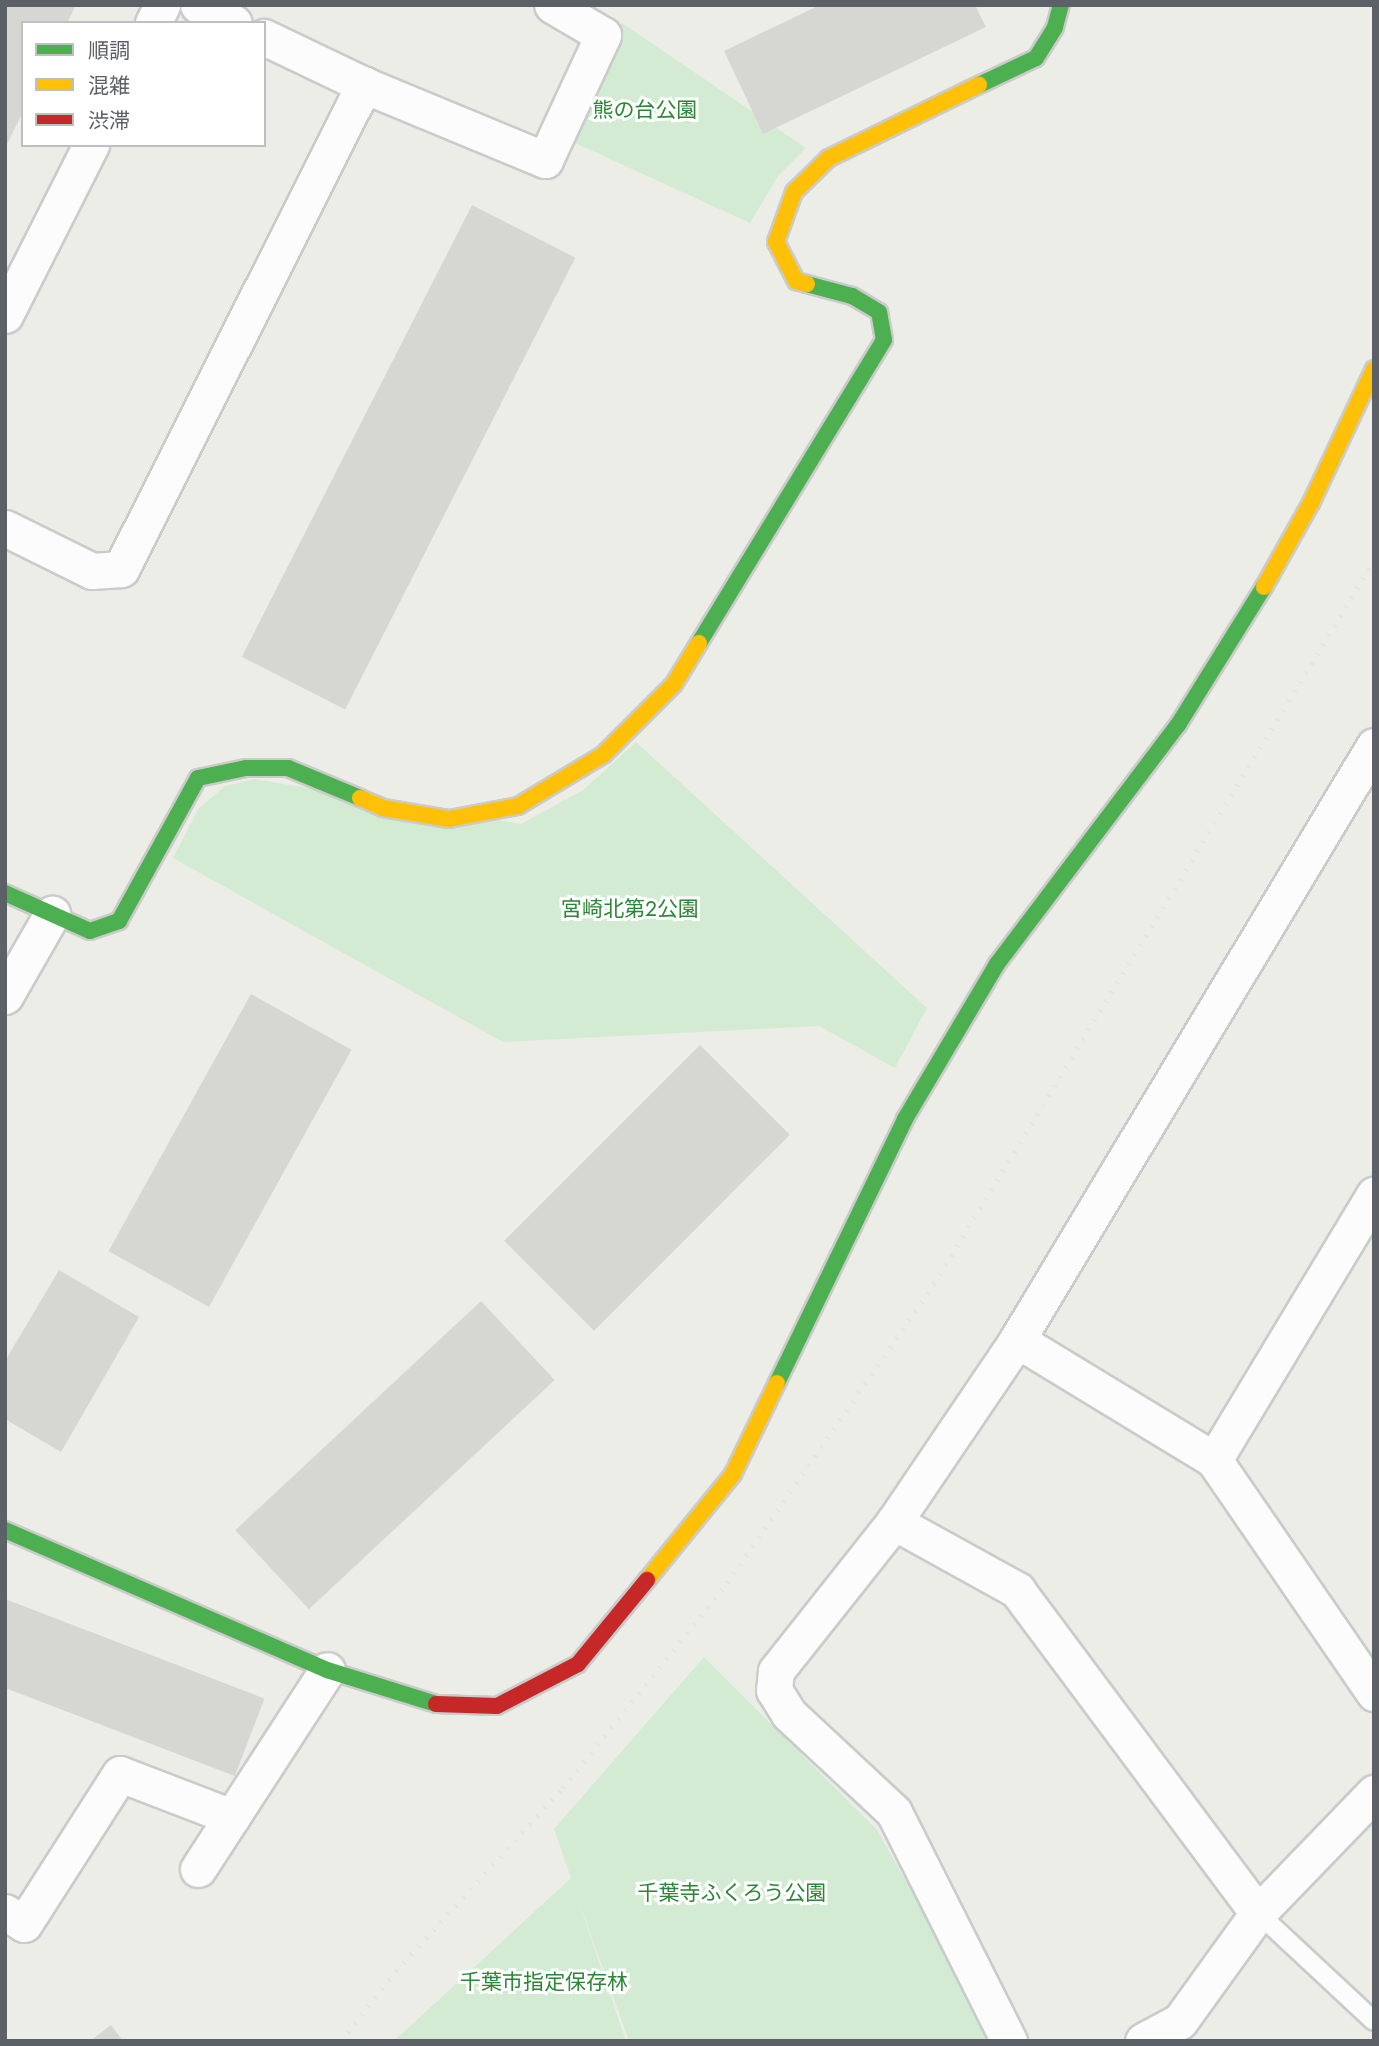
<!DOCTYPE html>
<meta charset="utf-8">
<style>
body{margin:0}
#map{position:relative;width:1379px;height:2046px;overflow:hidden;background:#edede8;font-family:Jost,"Noto Sans JP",sans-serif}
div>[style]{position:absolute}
.green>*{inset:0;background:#d4ebd3}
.building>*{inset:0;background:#d6d6d3;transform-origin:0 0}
.roads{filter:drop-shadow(2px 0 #cacbca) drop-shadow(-2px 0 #cacbca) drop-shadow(0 2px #cacbca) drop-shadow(0 -2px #cacbca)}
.lane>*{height:18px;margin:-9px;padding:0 9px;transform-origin:9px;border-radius:9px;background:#fcfcfc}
.street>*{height:35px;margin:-17.5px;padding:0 17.5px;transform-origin:17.5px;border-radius:17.5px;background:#fcfcfc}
.fast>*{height:16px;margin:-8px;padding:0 8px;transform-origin:8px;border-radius:8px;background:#4caf50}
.slow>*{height:16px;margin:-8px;padding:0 8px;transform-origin:8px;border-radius:8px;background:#ffc107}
.jam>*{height:16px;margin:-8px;padding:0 8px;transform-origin:8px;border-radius:8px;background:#c62828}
.rail>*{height:5px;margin-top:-2.5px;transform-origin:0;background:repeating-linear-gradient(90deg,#e4e4e4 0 2px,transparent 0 11px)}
span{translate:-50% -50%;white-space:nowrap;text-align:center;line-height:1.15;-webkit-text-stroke:6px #fff;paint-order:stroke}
.park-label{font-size:21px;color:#2d8536}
.frame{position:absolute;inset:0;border:7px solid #5c6067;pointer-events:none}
.legend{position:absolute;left:21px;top:21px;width:245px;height:126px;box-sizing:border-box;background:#fff;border:2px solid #bebfc2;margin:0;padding:9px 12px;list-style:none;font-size:21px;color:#5c6067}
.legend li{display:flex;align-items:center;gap:14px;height:35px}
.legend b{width:35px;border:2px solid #bebfc2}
</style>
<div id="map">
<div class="green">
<i style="clip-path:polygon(622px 23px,806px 148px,778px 176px,750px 223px,564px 138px)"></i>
<i style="clip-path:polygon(636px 742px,927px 1008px,895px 1068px,819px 1026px,503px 1042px,173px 858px,199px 808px,225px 786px,254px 779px,521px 824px,583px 790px)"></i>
<i style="clip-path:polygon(704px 1657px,877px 1830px,996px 2041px,629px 2041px,576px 1894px,626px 2041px,394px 2041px,571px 1878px,554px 1829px)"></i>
</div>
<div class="building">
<i style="clip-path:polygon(5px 5px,76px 5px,67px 23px,23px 23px,23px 112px,5px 148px)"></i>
<i style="clip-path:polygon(820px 5px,975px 5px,986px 27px,763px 134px,724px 51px)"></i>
<i style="left:472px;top:205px;width:116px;height:507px;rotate:27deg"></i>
<i style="left:251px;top:994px;width:115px;height:294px;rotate:29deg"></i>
<i style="left:700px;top:1045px;width:127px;height:277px;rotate:45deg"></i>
<i style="clip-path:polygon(59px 1270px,139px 1317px,61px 1452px,5px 1419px,5px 1361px)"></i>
<i style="left:481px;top:1301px;width:108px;height:336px;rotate:47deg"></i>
<i style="left:5px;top:1599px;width:278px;height:83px;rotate:21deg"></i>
<i style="clip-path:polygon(111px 2025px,123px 2041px,90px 2041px)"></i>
</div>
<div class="roads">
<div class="lane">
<i style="left:1258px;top:1913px;width:158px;rotate:43deg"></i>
</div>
<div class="street">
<i style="left:198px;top:5px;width:40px;rotate:26.6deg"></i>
<i style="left:153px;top:23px;width:20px;rotate:-63deg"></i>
<i style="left:264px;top:37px;width:111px;rotate:25.6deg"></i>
<i style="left:364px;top:85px;width:196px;rotate:22.5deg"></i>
<i style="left:545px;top:160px;width:138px;rotate:-65.1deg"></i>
<i style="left:603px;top:35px;width:59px;rotate:-149.5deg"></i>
<i style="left:5px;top:315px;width:191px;rotate:-63.2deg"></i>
<i style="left:5px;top:528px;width:97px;rotate:26.3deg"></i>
<i style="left:92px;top:571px;width:29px;rotate:-4deg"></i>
<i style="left:121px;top:569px;width:542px;rotate:-63.34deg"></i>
<i style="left:5px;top:996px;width:95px;rotate:-60.2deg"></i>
<i style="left:1017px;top:1340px;width:231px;rotate:31.3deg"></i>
<i style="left:1214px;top:1460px;width:283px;rotate:55.5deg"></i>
<i style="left:1214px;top:1460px;width:310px;rotate:-58.9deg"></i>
<i style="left:894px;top:1522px;width:141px;rotate:28.9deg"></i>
<i style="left:1017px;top:1590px;width:403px;rotate:53.3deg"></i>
<i style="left:198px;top:1869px;width:237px;rotate:-57deg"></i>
<i style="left:5px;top:1912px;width:22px;rotate:32deg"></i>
<i style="left:24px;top:1924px;width:178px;rotate:-57.4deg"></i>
<i style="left:120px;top:1774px;width:120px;rotate:21deg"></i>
<i style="left:1009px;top:2041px;width:256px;rotate:-116.7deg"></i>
<i style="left:894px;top:1812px;width:144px;rotate:-137deg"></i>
<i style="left:789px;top:1714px;width:28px;rotate:-122deg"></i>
<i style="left:774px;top:1690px;width:19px;rotate:-84deg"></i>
<i style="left:776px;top:1671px;width:190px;rotate:-51.6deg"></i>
<i style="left:894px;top:1522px;width:220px;rotate:-55.9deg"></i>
<i style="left:1017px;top:1340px;width:693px;rotate:-58.99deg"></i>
<i style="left:1143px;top:2041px;width:42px;rotate:-28.4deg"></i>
<i style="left:1180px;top:2021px;width:133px;rotate:-54.2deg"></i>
<i style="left:1258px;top:1913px;width:167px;rotate:-46deg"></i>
</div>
<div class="fast">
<i style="left:979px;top:85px;width:63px;rotate:-25.3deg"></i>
<i style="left:1036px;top:58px;width:36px;rotate:-58deg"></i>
<i style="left:1055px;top:27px;width:23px;rotate:-75deg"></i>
<i style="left:699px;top:643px;width:355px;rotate:-58.6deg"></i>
<i style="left:884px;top:340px;width:28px;rotate:-100deg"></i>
<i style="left:879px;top:312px;width:31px;rotate:-149deg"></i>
<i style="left:852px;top:296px;width:47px;rotate:-165.1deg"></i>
<i style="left:5px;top:893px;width:93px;rotate:24.1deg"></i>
<i style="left:90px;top:931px;width:31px;rotate:-19deg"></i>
<i style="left:119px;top:921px;width:163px;rotate:-61.1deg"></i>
<i style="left:198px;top:778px;width:49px;rotate:-11.8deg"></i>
<i style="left:246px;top:768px;width:42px"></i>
<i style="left:288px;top:768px;width:78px;rotate:22.6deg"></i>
<i style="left:777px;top:1383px;width:293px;rotate:-64.1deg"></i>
<i style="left:905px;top:1119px;width:180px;rotate:-59.3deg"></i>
<i style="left:997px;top:964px;width:300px;rotate:-52.9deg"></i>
<i style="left:1178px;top:725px;width:163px;rotate:-58.1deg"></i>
<i style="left:5px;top:1530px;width:351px;rotate:23.5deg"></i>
<i style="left:327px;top:1670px;width:114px;rotate:17.3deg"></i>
</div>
<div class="slow">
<i style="left:807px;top:284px;width:11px;rotate:-165deg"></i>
<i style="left:796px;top:281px;width:44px;rotate:-117.1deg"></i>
<i style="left:776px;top:242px;width:53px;rotate:-70.2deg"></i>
<i style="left:794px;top:192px;width:49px;rotate:-44.2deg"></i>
<i style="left:829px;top:158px;width:167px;rotate:-26deg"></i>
<i style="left:1264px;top:587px;width:96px;rotate:-60.8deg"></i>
<i style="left:1311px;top:503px;width:148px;rotate:-64.8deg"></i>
<i style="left:360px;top:798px;width:25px;rotate:23deg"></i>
<i style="left:383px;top:808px;width:67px;rotate:9.5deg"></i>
<i style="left:449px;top:819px;width:70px;rotate:-10.7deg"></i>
<i style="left:518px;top:806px;width:99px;rotate:-31deg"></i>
<i style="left:603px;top:755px;width:100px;rotate:-45deg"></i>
<i style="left:674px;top:684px;width:48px;rotate:-58.6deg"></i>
<i style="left:647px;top:1580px;width:136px;rotate:-50.9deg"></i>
<i style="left:733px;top:1474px;width:101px;rotate:-64.2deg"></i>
</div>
<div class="jam">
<i style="left:436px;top:1704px;width:61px;rotate:1.9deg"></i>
<i style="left:497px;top:1706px;width:91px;rotate:-27.4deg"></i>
<i style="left:578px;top:1664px;width:109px;rotate:-50.6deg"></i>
</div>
</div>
<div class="rail">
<i style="left:341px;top:2041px;width:89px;rotate:-51.8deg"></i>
<i style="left:396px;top:1971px;width:248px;rotate:-47.6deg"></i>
<i style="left:563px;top:1788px;width:263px;rotate:-51.3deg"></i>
<i style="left:727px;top:1583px;width:364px;rotate:-55.3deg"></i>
<i style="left:934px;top:1284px;width:846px;rotate:-58.68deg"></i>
</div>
<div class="park-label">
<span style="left:645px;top:110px">熊の台公園</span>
<span style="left:630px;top:909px">宮崎北第2公園</span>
<span style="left:732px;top:1893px">千葉寺ふくろう公園</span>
<span style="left:544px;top:1982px">千葉市指定保存林</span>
</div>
<div class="frame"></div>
<ul class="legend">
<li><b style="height:9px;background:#4caf50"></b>順調</li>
<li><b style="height:9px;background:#ffc107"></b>混雑</li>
<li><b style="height:9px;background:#c62828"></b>渋滞</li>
</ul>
</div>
